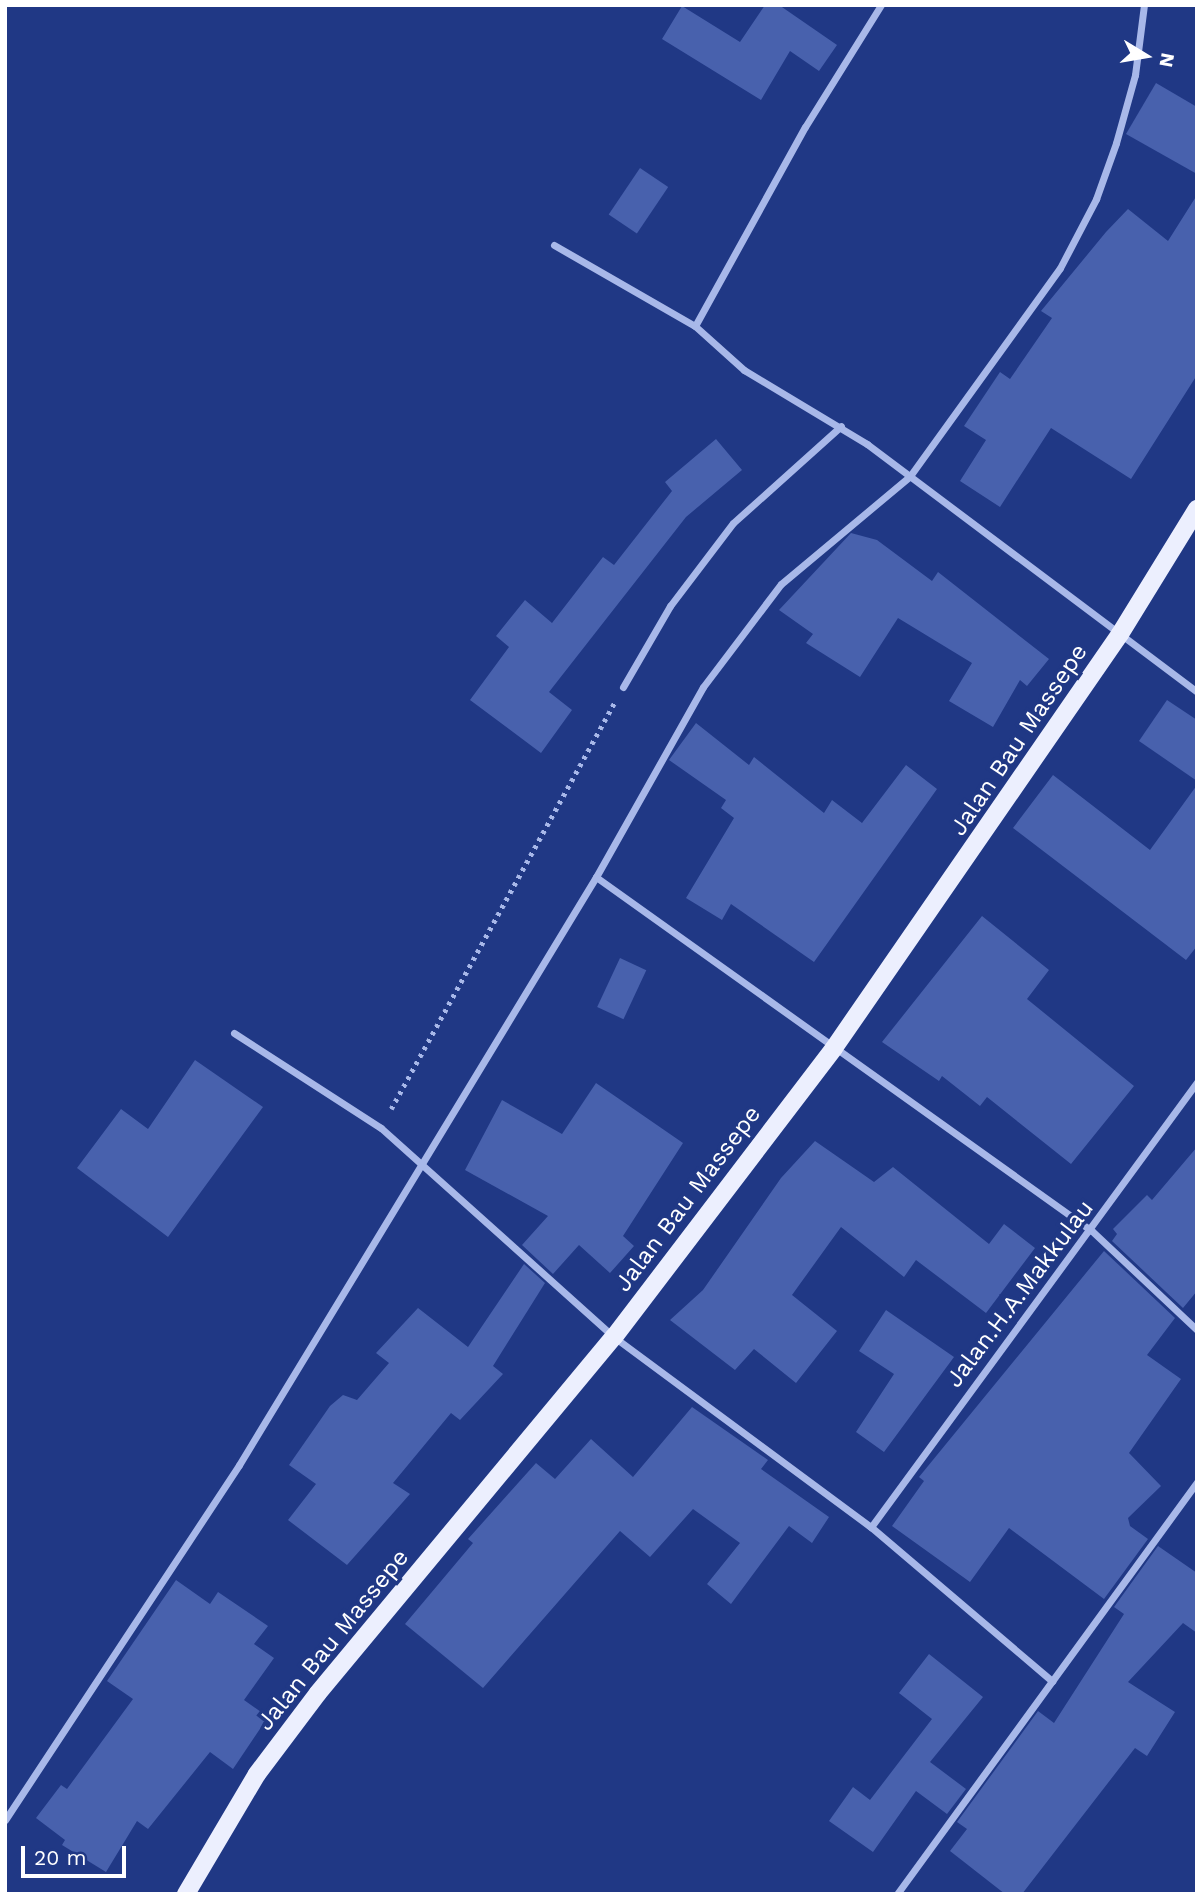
<!DOCTYPE html>
<style>
body{margin:0}
#map{position:relative;width:1202px;height:1899px;overflow:hidden;background:#203885;font-family:"Work Sans",sans-serif}
div>[style]{position:absolute}
.building>*{inset:0;background:#4861ad;transform-origin:0 0}
.path>*{height:4.5px;margin-top:-2.25px;transform-origin:0;background:repeating-linear-gradient(90deg,#a8b8e9 0 3.5px,transparent 0 8.5px)}
.minor>*{height:7px;margin:-3.5px;padding:0 3.5px;transform-origin:3.5px;border-radius:3.5px;background:#a8b8e9}
.primary>*{height:18px;margin:-9px;padding:0 9px;transform-origin:9px;border-radius:9px;background:#eceffe}
span{translate:-50% -50%;white-space:nowrap;text-align:center;line-height:1.15;-webkit-text-stroke:7px #203885;paint-order:stroke}
.street-label{font-size:24px;color:#fff}
.frame{position:absolute;inset:0;border:7px solid #fff;pointer-events:none}
.north{position:absolute;left:1111px;top:21px;width:70px;height:70px;-webkit-text-stroke:5px #203885;paint-order:stroke;rotate:101deg;font-size:19px;font-weight:700;line-height:28px;text-align:center;color:#fff}
.north::after{content:'';display:block;margin:auto;width:24px;height:32px;background:#fff;clip-path:polygon(50% 0,100% 100%,50% 72%,0 100%)}
.scale{position:absolute;left:21px;top:1846px;width:105px;height:32px;box-sizing:border-box;border:4px solid #fff;border-top:0;padding-left:9px;font-size:21px;line-height:24px;white-space:nowrap;color:#fff;-webkit-text-stroke:5px #203885;paint-order:stroke}
</style>
<div id="map">
<div class="building">
<i style="clip-path:polygon(765px 5px,779px 5px,837px 45px,819px 71px,790px 51px,761px 100px,662px 39px,682px 6px,740px 42px)"></i>
<i style="clip-path:polygon(1156px 83px,1197px 107px,1197px 174px,1126px 134px)"></i>
<i style="left:640px;top:168px;width:34px;height:56px;rotate:34deg"></i>
<i style="clip-path:polygon(1197px 195px,1197px 375px,1131px 479px,1051px 428px,1000px 507px,960px 481px,986px 440px,964px 426px,1000px 372px,1010px 379px,1052px 318px,1041px 311px,1106px 232px,1128px 209px,1168px 241px)"></i>
<i style="clip-path:polygon(716px 439px,742px 470px,686px 517px,549px 692px,572px 710px,541px 753px,470px 700px,509px 647px,496px 636px,525px 600px,552px 623px,603px 557px,614px 565px,672px 491px,665px 482px)"></i>
<i style="clip-path:polygon(851px 533px,877px 540px,932px 581px,938px 572px,1049px 659px,1027px 686px,1020px 680px,993px 727px,949px 701px,972px 663px,898px 618px,860px 677px,806px 643px,813px 634px,779px 610px)"></i>
<i style="clip-path:polygon(1167px 700px,1197px 720px,1197px 781px,1139px 741px)"></i>
<i style="clip-path:polygon(696px 723px,749px 765px,754px 757px,824px 813px,832px 800px,862px 823px,906px 765px,937px 789px,814px 962px,731px 904px,722px 920px,686px 898px,734px 818px,721px 808px,726px 800px,669px 760px)"></i>
<i style="clip-path:polygon(1053px 775px,1150px 850px,1197px 785px,1197px 946px,1186px 960px,1013px 828px)"></i>
<i style="clip-path:polygon(982px 916px,1049px 970px,1027px 999px,1134px 1086px,1071px 1164px,987px 1097px,980px 1106px,942px 1076px,939px 1081px,882px 1042px)"></i>
<i style="left:620px;top:958px;width:29px;height:54px;rotate:25deg"></i>
<i style="clip-path:polygon(195px 1060px,263px 1107px,168px 1237px,77px 1168px,121px 1109px,148px 1129px)"></i>
<i style="clip-path:polygon(596px 1083px,683px 1143px,623px 1236px,634px 1246px,610px 1273px,579px 1245px,553px 1274px,522px 1245px,548px 1216px,465px 1170px,502px 1100px,562px 1134px)"></i>
<i style="clip-path:polygon(815px 1141px,874px 1182px,893px 1167px,989px 1244px,1004px 1224px,1035px 1248px,986px 1313px,916px 1260px,904px 1277px,841px 1227px,792px 1295px,837px 1331px,796px 1383px,754px 1349px,735px 1370px,670px 1320px,703px 1290px,781px 1178px)"></i>
<i style="clip-path:polygon(1197px 1147px,1197px 1291px,1183px 1308px,1112px 1241px,1117px 1234px,1113px 1229px,1147px 1195px,1152px 1200px)"></i>
<i style="clip-path:polygon(1104px 1251px,1175px 1318px,1147px 1355px,1181px 1379px,1129px 1453px,1161px 1486px,1128px 1518px,1130px 1526px,1148px 1539px,1104px 1599px,1009px 1528px,970px 1582px,892px 1526px,924px 1481px,919px 1477px)"></i>
<i style="clip-path:polygon(524px 1264px,545px 1283px,493px 1366px,503px 1374px,460px 1420px,451px 1413px,393px 1483px,410px 1494px,347px 1565px,288px 1520px,316px 1484px,289px 1465px,330px 1406px,343px 1395px,357px 1400px,389px 1363px,376px 1353px,418px 1308px,468px 1347px)"></i>
<i style="clip-path:polygon(886px 1310px,954px 1357px,884px 1452px,856px 1432px,894px 1374px,859px 1351px)"></i>
<i style="clip-path:polygon(692px 1407px,768px 1460px,761px 1469px,829px 1517px,812px 1543px,789px 1526px,731px 1604px,707px 1584px,740px 1543px,693px 1509px,650px 1557px,620px 1531px,483px 1688px,405px 1624px,473px 1543px,468px 1539px,536px 1463px,555px 1479px,591px 1439px,633px 1477px)"></i>
<i style="clip-path:polygon(1158px 1546px,1197px 1573px,1197px 1633px,1183px 1623px,1128px 1682px,1175px 1712px,1147px 1756px,1135px 1748px,1022px 1894px,1005px 1894px,950px 1851px,967px 1829px,957px 1822px,1038px 1711px,1054px 1723px,1124px 1614px,1114px 1607px)"></i>
<i style="clip-path:polygon(176px 1580px,210px 1604px,218px 1592px,268px 1626px,254px 1644px,274px 1658px,244px 1700px,268px 1717px,233px 1769px,210px 1752px,148px 1829px,137px 1821px,106px 1872px,62px 1845px,65px 1840px,36px 1818px,61px 1785px,67px 1789px,133px 1699px,107px 1681px)"></i>
<i style="clip-path:polygon(929px 1654px,983px 1697px,930px 1762px,966px 1789px,947px 1814px,916px 1791px,873px 1852px,829px 1821px,853px 1787px,870px 1800px,932px 1719px,899px 1693px)"></i>
</div>
<div class="path">
<i style="left:391px;top:1109px;width:463px;rotate:-61.2deg"></i>
</div>
<div class="minor">
<i style="left:554px;top:245px;width:163px;rotate:29.9deg"></i>
<i style="left:695px;top:326px;width:66px;rotate:41.9deg"></i>
<i style="left:744px;top:370px;width:144px;rotate:31deg"></i>
<i style="left:867px;top:444px;width:413px;rotate:36.9deg"></i>
<i style="left:695px;top:326px;width:227px;rotate:-61.1deg"></i>
<i style="left:805px;top:127px;width:144px;rotate:-58.1deg"></i>
<i style="left:623px;top:687px;width:94px;rotate:-59.9deg"></i>
<i style="left:670px;top:606px;width:104px;rotate:-52.8deg"></i>
<i style="left:733px;top:523px;width:145px;rotate:-41.9deg"></i>
<i style="left:596px;top:877px;width:218px;rotate:-60.6deg"></i>
<i style="left:703px;top:687px;width:129px;rotate:-52.9deg"></i>
<i style="left:781px;top:584px;width:168px;rotate:-39.9deg"></i>
<i style="left:910px;top:476px;width:256px;rotate:-54.2deg"></i>
<i style="left:1060px;top:268px;width:78px;rotate:-62.4deg"></i>
<i style="left:1096px;top:199px;width:59px;rotate:-70.3deg"></i>
<i style="left:1116px;top:143px;width:71px;rotate:-74.4deg"></i>
<i style="left:1135px;top:75px;width:71px;rotate:-82.7deg"></i>
<i style="left:234px;top:1033px;width:175px;rotate:32.9deg"></i>
<i style="left:381px;top:1128px;width:313px;rotate:41.9deg"></i>
<i style="left:614px;top:1337px;width:320px;rotate:36.5deg"></i>
<i style="left:871px;top:1527px;width:238px;rotate:40.4deg"></i>
<i style="left:871px;top:1527px;width:552px;rotate:-53.77deg"></i>
<i style="left:5px;top:1820px;width:425px;rotate:-56.6deg"></i>
<i style="left:239px;top:1465px;width:688px;rotate:-58.74deg"></i>
<i style="left:596px;top:877px;width:609px;rotate:35.52deg"></i>
<i style="left:1092px;top:1231px;width:144px;rotate:43.3deg"></i>
<i style="left:897px;top:1894px;width:510px;rotate:-53.94deg"></i>
</div>
<div class="primary">
<i style="left:186px;top:1894px;width:139px;rotate:-59.4deg"></i>
<i style="left:257px;top:1774px;width:101px;rotate:-53deg"></i>
<i style="left:318px;top:1693px;width:463px;rotate:-50.3deg"></i>
<i style="left:614px;top:1337px;width:363px;rotate:-52.7deg"></i>
<i style="left:834px;top:1048px;width:503px;rotate:-55.36deg"></i>
<i style="left:1120px;top:634px;width:147px;rotate:-58.4deg"></i>
</div>
<div class="street-label">
<span style="left:1019px;top:740px;rotate:-56deg">Jalan Bau Massepe</span>
<span style="left:688px;top:1199px;rotate:-53deg">Jalan Bau Massepe</span>
<span style="left:1020px;top:1294px;rotate:-53deg">Jalan.H.A.Makkulau</span>
<span style="left:333px;top:1640px;rotate:-51deg">Jalan Bau Massepe</span>
</div>
<div class="frame"></div>
<div class="north">N</div>
<div class="scale">20 m</div>
</div>
